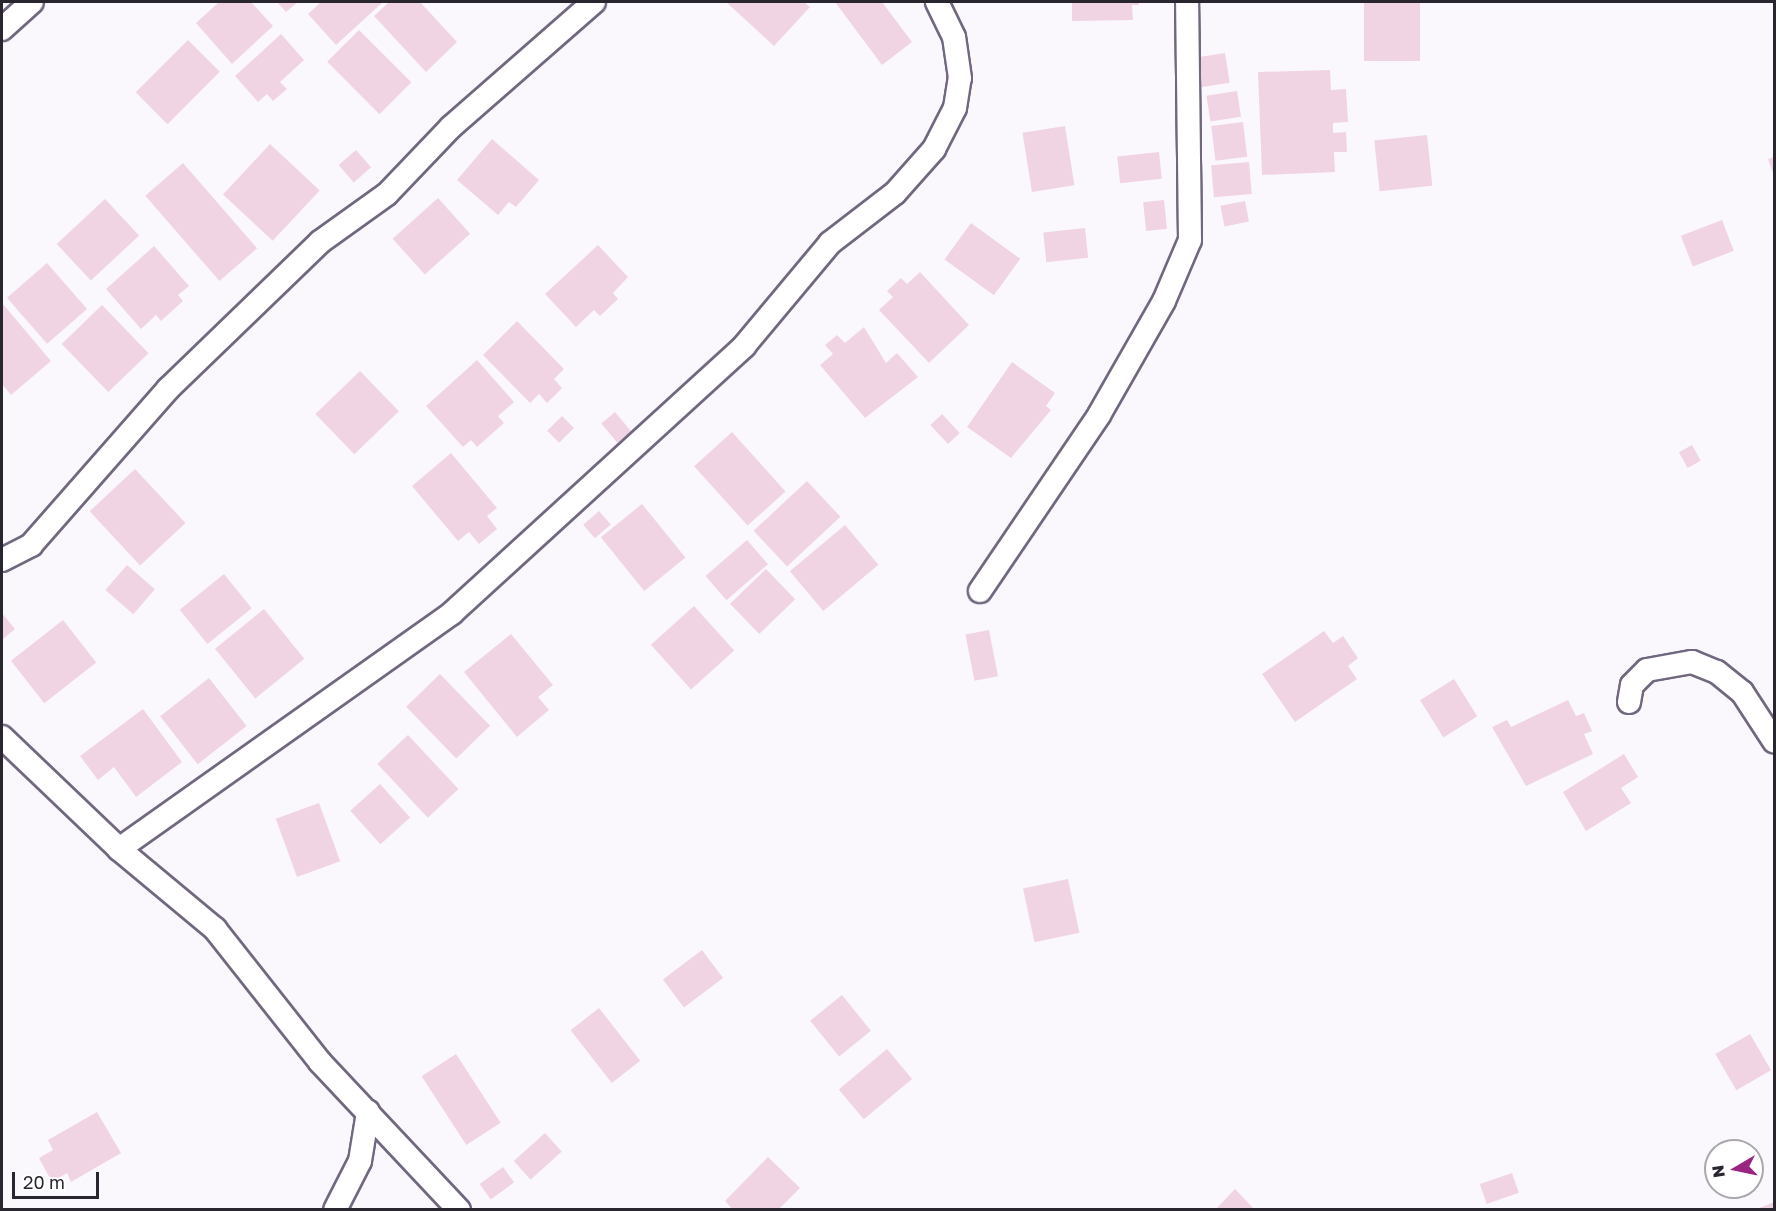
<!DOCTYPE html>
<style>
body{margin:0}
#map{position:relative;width:1776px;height:1211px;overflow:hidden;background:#faf8fd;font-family:"Golos Text",sans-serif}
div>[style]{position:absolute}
.building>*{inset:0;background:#f1d4e3;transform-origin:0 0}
.roads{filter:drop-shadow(2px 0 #71687f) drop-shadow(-2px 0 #71687f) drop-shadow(0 2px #71687f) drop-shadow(0 -2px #71687f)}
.street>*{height:22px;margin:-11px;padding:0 11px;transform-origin:11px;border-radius:11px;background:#fff}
span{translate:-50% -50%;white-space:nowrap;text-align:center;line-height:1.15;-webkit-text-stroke:4.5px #fff;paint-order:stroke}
.frame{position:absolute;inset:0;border:3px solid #2a2630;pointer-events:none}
.north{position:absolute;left:1704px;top:1139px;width:60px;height:60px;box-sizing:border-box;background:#fff;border:2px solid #aaa8ac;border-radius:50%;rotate:261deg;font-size:16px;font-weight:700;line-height:24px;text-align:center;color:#2a2630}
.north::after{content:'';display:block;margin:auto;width:21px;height:27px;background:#9a2580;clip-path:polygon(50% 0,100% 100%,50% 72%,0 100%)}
.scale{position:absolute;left:12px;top:1172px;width:87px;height:27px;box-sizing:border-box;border:3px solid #2a2630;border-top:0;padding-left:8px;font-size:18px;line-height:21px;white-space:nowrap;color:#2a2630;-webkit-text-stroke:4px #fff;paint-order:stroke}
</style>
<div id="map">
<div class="building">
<i style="clip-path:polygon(219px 2px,251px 2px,273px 26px,232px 64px,196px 23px)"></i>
<i style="clip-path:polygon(277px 2px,298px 2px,286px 12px)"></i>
<i style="clip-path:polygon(321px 2px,383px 2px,336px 45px,308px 14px)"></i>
<i style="clip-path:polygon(389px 2px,420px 2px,457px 42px,426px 72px,374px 16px)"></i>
<i style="clip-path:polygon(726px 2px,804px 2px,810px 7px,774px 46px)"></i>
<i style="clip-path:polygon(835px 2px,882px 2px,912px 42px,882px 65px)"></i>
<i style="clip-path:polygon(1072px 2px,1139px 2px,1139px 5px,1132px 5px,1133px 20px,1072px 21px)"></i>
<i style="left:1364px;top:2px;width:56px;height:59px"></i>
<i style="left:359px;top:30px;width:74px;height:45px;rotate:45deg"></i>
<i style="clip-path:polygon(281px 34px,304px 60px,280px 82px,287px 89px,273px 101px,267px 94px,258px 102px,235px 76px)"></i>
<i style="left:188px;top:40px;width:45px;height:74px;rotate:45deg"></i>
<i style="left:1225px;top:53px;width:30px;height:31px;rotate:81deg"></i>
<i style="clip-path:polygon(1330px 70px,1331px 90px,1346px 89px,1348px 122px,1333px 123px,1333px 133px,1346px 132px,1347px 152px,1334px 152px,1335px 172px,1262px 175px,1258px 72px)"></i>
<i style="left:1237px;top:91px;width:26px;height:31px;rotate:81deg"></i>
<i style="left:1243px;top:122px;width:35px;height:32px;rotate:83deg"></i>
<i style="left:1065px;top:126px;width:60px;height:43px;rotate:81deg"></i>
<i style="left:1427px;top:135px;width:51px;height:53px;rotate:84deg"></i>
<i style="clip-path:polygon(492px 139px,539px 180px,516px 207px,509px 202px,498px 215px,457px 180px)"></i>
<i style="left:270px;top:144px;width:68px;height:69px;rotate:43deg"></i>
<i style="left:356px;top:150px;width:23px;height:23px;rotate:49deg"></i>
<i style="left:1159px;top:152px;width:27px;height:42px;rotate:84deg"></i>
<i style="clip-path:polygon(1774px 157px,1774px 176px,1768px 159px)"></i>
<i style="left:1249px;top:162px;width:32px;height:38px;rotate:85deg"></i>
<i style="left:183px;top:163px;width:113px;height:50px;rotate:49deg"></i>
<i style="left:438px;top:198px;width:48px;height:61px;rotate:48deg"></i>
<i style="left:105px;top:199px;width:50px;height:66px;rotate:47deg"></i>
<i style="left:1164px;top:200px;width:29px;height:21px;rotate:84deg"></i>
<i style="left:1245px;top:201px;width:21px;height:25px;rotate:79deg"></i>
<i style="left:1722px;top:220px;width:33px;height:44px;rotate:69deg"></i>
<i style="left:971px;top:223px;width:61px;height:45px;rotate:36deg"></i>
<i style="left:1085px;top:228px;width:30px;height:42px;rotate:84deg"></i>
<i style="clip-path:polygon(598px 245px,628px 277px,613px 293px,618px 299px,600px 316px,594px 310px,576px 327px,545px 294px)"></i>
<i style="clip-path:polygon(154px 246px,189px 286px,178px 295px,183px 301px,161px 321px,156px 315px,141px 329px,106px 289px)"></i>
<i style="left:47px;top:263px;width:61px;height:53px;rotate:49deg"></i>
<i style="clip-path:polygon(920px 272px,969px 325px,929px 363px,879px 310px,893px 297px,887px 291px,901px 278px,907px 284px)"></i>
<i style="clip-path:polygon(2px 303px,51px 361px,11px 395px,2px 384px)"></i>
<i style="left:102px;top:305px;width:67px;height:56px;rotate:46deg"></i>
<i style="clip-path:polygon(517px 321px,564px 369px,554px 379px,562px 388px,547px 403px,539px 394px,530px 403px,483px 355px)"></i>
<i style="clip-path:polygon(864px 327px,886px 363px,897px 353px,918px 377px,865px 418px,820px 365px,833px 354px,825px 345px,837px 335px,845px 343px)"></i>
<i style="clip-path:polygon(477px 360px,514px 402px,498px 416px,504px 423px,477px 447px,471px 440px,463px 447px,426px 406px)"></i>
<i style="clip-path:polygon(1012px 362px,1055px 393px,1046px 406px,1051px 410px,1011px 458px,967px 427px)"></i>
<i style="left:360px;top:371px;width:56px;height:62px;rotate:46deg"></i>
<i style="left:615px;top:412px;width:25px;height:18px;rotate:50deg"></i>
<i style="left:942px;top:414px;width:26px;height:16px;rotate:47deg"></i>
<i style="left:562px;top:416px;width:17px;height:21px;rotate:45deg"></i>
<i style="left:732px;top:432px;width:80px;height:51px;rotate:48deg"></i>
<i style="left:1692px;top:445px;width:18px;height:15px;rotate:61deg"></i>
<i style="clip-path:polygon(451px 453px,497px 508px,487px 516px,497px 529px,479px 544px,469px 532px,458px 541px,412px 486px)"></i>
<i style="left:135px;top:469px;width:74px;height:62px;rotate:47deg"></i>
<i style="left:807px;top:481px;width:49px;height:73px;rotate:47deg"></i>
<i style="left:642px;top:504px;width:69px;height:53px;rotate:51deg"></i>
<i style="left:599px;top:511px;width:18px;height:21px;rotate:49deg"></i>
<i style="left:845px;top:525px;width:52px;height:72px;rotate:50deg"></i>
<i style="left:747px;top:540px;width:32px;height:55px;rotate:49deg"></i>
<i style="left:127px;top:565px;width:37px;height:33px;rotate:41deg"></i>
<i style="left:766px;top:569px;width:42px;height:50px;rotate:46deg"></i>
<i style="left:224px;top:574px;width:44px;height:57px;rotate:51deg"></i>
<i style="left:694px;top:606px;width:60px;height:58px;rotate:48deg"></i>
<i style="left:264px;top:609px;width:64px;height:63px;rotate:51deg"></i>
<i style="clip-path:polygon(2px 613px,15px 629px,2px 640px)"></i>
<i style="left:63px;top:620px;width:54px;height:66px;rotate:52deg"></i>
<i style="left:989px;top:630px;width:47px;height:24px;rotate:79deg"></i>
<i style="clip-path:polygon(1324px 631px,1333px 643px,1343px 636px,1358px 658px,1348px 666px,1357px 679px,1295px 722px,1262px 674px)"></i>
<i style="clip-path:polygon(511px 634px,553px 685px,538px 697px,549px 710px,517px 737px,464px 672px)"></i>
<i style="left:440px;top:674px;width:72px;height:47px;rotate:46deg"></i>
<i style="left:209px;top:678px;width:61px;height:62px;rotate:52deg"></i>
<i style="left:1454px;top:679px;width:44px;height:40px;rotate:58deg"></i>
<i style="clip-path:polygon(1568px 700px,1576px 716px,1584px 713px,1592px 731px,1584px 734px,1593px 754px,1526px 786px,1492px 727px,1507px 720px,1511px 727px)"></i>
<i style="clip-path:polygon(143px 709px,182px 762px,136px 797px,114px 767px,98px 780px,80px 756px)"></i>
<i style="left:408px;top:735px;width:74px;height:42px;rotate:47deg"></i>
<i style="clip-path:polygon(1624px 754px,1638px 777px,1621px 788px,1631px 803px,1586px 831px,1563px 792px)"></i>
<i style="left:380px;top:784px;width:45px;height:40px;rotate:48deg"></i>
<i style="left:319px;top:803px;width:62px;height:46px;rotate:70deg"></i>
<i style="left:1068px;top:879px;width:55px;height:46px;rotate:78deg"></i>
<i style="left:702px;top:950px;width:35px;height:49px;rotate:53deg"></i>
<i style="left:842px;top:995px;width:46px;height:41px;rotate:51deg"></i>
<i style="left:599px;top:1008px;width:67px;height:36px;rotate:52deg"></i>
<i style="left:1750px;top:1034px;width:42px;height:40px;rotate:60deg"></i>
<i style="left:887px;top:1049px;width:39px;height:63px;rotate:50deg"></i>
<i style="left:456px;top:1054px;width:82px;height:41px;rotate:57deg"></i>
<i style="clip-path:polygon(97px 1112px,121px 1153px,71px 1182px,67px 1173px,52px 1182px,39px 1158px,53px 1150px,48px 1140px)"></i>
<i style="left:545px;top:1133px;width:25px;height:42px;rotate:48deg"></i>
<i style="clip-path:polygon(768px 1157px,800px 1188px,778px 1210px,733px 1210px,725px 1201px)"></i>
<i style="left:503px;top:1167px;width:19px;height:29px;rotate:54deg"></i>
<i style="left:1512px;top:1173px;width:21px;height:34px;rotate:71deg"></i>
<i style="clip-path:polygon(1235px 1189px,1255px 1210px,1215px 1210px)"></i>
<i style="clip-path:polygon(1774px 1202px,1774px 1210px,1757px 1210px,1757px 1209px)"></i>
</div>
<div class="roads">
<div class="street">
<i style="left:2px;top:29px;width:40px;rotate:-42deg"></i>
<i style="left:2px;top:560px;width:33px;rotate:-27deg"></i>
<i style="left:31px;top:545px;width:208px;rotate:-48.7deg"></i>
<i style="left:168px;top:389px;width:211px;rotate:-44deg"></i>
<i style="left:320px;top:242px;width:82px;rotate:-35.6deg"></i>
<i style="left:387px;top:194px;width:93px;rotate:-46.3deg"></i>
<i style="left:451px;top:127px;width:190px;rotate:-41.2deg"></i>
<i style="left:980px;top:591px;width:212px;rotate:-55.9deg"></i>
<i style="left:1099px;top:415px;width:131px;rotate:-60.3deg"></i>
<i style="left:1164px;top:301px;width:66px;rotate:-66.9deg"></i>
<i style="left:1190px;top:240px;width:238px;rotate:-90.7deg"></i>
<i style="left:1629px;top:702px;width:17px;rotate:-80deg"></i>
<i style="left:1632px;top:685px;width:21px;rotate:-45deg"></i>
<i style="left:1647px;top:670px;width:46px;rotate:-10.1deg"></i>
<i style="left:1692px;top:662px;width:27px;rotate:22deg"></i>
<i style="left:1717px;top:672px;width:32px;rotate:39deg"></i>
<i style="left:1742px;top:692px;width:59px;rotate:56.9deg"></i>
<i style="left:2px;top:737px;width:162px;rotate:43.7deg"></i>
<i style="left:119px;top:849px;width:125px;rotate:39.8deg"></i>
<i style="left:215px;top:929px;width:169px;rotate:51.7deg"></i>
<i style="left:320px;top:1062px;width:203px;rotate:46.8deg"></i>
<i style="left:119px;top:849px;width:408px;rotate:-35.3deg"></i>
<i style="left:452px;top:613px;width:396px;rotate:-42.4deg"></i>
<i style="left:744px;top:346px;width:134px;rotate:-50.1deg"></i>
<i style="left:830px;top:243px;width:82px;rotate:-37.6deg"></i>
<i style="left:895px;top:193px;width:59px;rotate:-48.4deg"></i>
<i style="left:934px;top:149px;width:46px;rotate:-62.9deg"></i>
<i style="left:955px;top:108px;width:30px;rotate:-81deg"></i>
<i style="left:960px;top:78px;width:41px;rotate:-98.3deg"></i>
<i style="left:954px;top:37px;width:39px;rotate:-116deg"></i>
<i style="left:335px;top:1210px;width:55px;rotate:-63deg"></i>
<i style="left:360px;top:1161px;width:50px;rotate:-80.7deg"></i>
</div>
</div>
<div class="frame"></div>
<div class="north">N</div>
<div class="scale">20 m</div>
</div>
